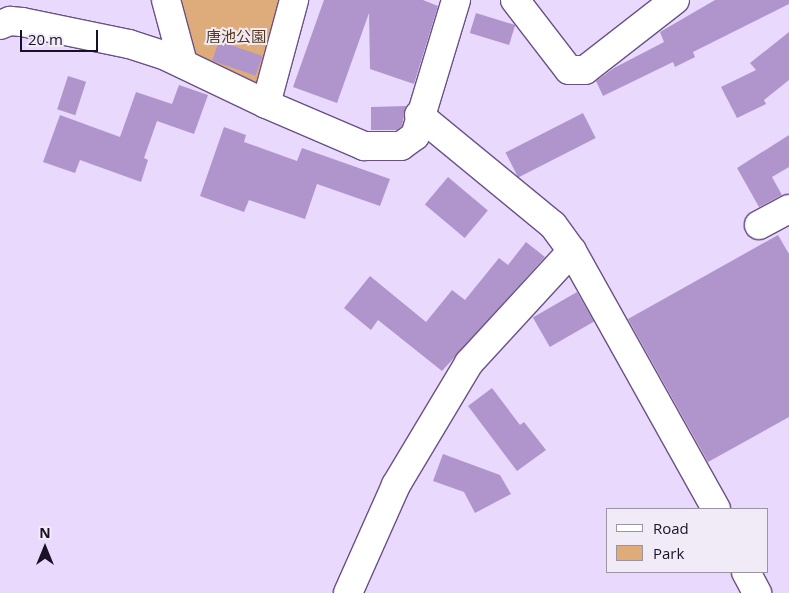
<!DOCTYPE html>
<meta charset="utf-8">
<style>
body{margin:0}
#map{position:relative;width:789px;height:593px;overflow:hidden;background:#e9d9fc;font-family:"Open Sans","Noto Sans JP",sans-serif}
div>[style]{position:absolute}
.green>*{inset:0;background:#deac7b}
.building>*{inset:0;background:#b095cd;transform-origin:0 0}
.roads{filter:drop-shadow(1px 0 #6a5185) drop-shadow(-1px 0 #6a5185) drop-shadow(0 1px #6a5185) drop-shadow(0 -1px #6a5185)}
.minor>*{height:28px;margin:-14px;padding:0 14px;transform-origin:14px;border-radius:14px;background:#fff}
span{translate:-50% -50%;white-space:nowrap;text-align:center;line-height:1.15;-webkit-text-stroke:4px #f0ebf7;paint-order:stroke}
.park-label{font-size:15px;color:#583815}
.legend{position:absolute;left:606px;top:508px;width:162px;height:65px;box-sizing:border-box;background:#f0ebf7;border:1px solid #9b94a3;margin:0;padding:6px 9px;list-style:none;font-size:15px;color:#1b1126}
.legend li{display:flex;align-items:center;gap:10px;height:25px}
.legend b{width:25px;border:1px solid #9b94a3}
.north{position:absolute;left:20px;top:523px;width:50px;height:50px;-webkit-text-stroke:4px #f0ebf7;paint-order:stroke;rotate:0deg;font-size:14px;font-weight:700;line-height:20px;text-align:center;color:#1b1126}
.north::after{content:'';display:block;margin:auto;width:18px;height:22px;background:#1b1126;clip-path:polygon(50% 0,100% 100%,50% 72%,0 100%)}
.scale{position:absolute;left:20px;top:30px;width:78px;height:22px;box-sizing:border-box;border:2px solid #1b1126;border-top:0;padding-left:6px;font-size:15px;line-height:18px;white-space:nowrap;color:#1b1126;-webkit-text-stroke:4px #f0ebf7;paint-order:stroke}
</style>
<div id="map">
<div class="green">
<i style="clip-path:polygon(176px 0,284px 0,261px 89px,192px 57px)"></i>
</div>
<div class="building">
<i style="clip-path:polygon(324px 0,423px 0,438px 6px,414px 84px,370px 69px,369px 13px,337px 103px,293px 87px)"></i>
<i style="clip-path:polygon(715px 0,789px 0,789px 4px,693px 52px,695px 57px,675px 67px,673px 62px,603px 96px,596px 81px,614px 68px,664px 42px,660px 32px)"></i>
<i style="left:476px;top:13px;width:41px;height:21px;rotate:17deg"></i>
<i style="clip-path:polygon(789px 32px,789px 80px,764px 100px,766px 104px,737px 118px,721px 87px,756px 70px,750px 63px)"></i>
<i style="left:219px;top:41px;width:46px;height:21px;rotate:19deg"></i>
<i style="left:68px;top:76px;width:19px;height:35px;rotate:18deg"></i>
<i style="clip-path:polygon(179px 85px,208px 95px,194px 134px,157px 121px,144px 158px,148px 160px,141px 182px,80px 160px,75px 173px,43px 162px,60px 115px,120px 137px,136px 92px,172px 104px)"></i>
<i style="clip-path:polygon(406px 106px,402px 126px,397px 130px,371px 130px,371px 107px)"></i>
<i style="left:583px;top:113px;width:28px;height:87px;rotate:63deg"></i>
<i style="clip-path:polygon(224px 127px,246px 135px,244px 142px,297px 161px,302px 148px,390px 179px,380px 206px,317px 184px,305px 219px,249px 200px,244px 212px,200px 196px)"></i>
<i style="clip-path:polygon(789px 135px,789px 167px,772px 177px,782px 195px,759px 207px,737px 168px)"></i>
<i style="left:448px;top:177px;width:52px;height:36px;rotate:40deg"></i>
<i style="clip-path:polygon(778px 235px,789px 254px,789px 417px,708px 462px,628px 319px)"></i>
<i style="clip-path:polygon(526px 242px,545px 257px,442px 371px,378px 320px,371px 330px,344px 308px,370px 276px,426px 322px,452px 290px,465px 300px,499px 258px,508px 265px)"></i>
<i style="left:577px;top:292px;width:34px;height:51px;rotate:60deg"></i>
<i style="clip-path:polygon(492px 388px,520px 425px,524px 422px,546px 450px,517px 471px,468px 406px)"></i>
<i style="clip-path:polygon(443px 454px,500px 475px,511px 494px,475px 513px,464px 492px,433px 481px)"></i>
</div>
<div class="roads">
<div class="minor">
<i style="left:166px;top:0;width:65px;rotate:74.9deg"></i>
<i style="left:515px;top:0;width:88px;rotate:52.4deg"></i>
<i style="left:569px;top:70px;width:16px"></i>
<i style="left:585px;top:70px;width:114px;rotate:-37.9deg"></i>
<i style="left:0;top:25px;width:11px;rotate:-22deg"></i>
<i style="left:10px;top:21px;width:12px;rotate:5deg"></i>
<i style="left:22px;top:22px;width:109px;rotate:11.6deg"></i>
<i style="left:129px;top:44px;width:39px;rotate:18deg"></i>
<i style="left:166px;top:56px;width:111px;rotate:25.6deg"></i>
<i style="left:266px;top:104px;width:108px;rotate:-74.9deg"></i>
<i style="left:266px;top:104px;width:107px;rotate:23.2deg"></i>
<i style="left:364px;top:146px;width:37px"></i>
<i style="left:401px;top:146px;width:17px;rotate:-36deg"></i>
<i style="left:415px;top:136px;width:142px;rotate:-73.2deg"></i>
<i style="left:419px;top:115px;width:173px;rotate:39.4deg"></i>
<i style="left:553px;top:225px;width:32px;rotate:54deg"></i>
<i style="left:572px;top:251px;width:295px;rotate:60.8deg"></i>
<i style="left:759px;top:225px;width:34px;rotate:-28deg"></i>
<i style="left:746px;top:572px;width:24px;rotate:62deg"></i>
<i style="left:348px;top:593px;width:118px;rotate:-66deg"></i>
<i style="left:396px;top:485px;width:142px;rotate:-59.1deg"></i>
<i style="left:469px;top:363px;width:152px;rotate:-47.4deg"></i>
</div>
</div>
<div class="park-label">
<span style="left:236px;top:37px">唐池公園</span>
</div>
<ul class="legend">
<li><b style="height:6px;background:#fff"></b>Road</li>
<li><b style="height:14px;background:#deac7b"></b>Park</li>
</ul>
<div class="north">N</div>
<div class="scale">20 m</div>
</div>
